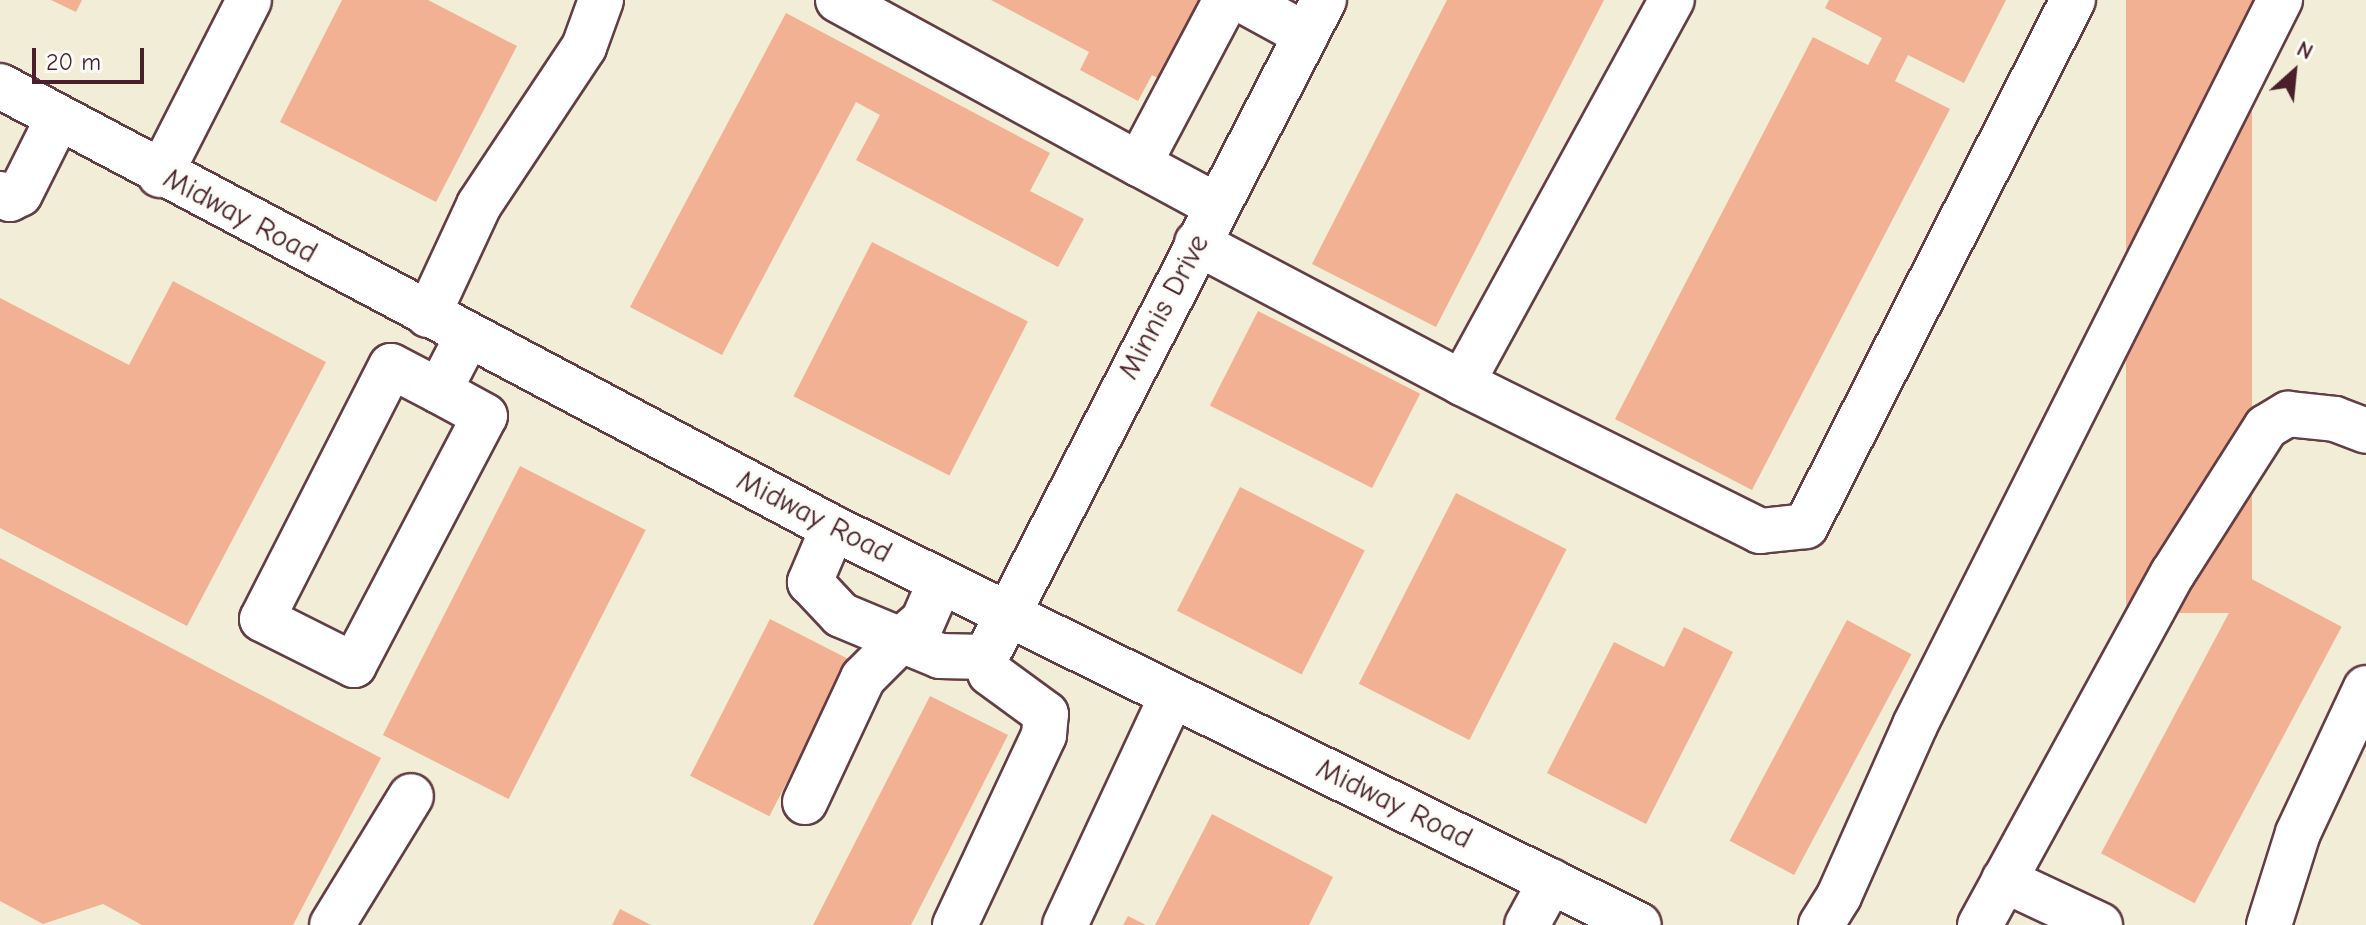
<!DOCTYPE html>
<style>
body{margin:0}
#map{position:relative;width:2366px;height:925px;overflow:hidden;background:#f1edd6;font-family:"Comic Neue",sans-serif}
div>[style]{position:absolute}
.building>*{inset:0;background:#f2b192;transform-origin:0 0}
.roads{filter:drop-shadow(2px 0 #633e45) drop-shadow(-2px 0 #633e45) drop-shadow(0 2px #633e45) drop-shadow(0 -2px #633e45)}
.minor>*{height:44px;margin:-22px;padding:0 22px;transform-origin:22px;border-radius:22px;background:#fff}
.major>*{height:44px;margin:-22px;padding:0 22px;transform-origin:22px;border-radius:22px;background:#fff}
span{translate:-50% -50%;white-space:nowrap;text-align:center;line-height:1.15;-webkit-text-stroke:6px #fdfcf7;paint-order:stroke}
.street-label{font-size:30px;color:#4a1f2b}
.north{position:absolute;left:2254px;top:32px;width:80px;height:80px;-webkit-text-stroke:6px #fdfcf7;paint-order:stroke;rotate:27deg;font-size:22px;font-weight:700;line-height:32px;text-align:center;color:#4a1f2b}
.north::after{content:'';display:block;margin:auto;width:28px;height:36px;background:#4a1f2b;clip-path:polygon(50% 0,100% 100%,50% 72%,0 100%)}
.scale{position:absolute;left:32px;top:48px;width:112px;height:36px;box-sizing:border-box;border:4px solid #4a1f2b;border-top:0;padding-left:10px;font-size:24px;line-height:28px;white-space:nowrap;color:#4a1f2b;-webkit-text-stroke:6px #fdfcf7;paint-order:stroke}
</style>
<div id="map">
<div class="building">
<i style="clip-path:polygon(51px 0,82px 0,76px 12px)"></i>
<i style="clip-path:polygon(342px 0,428px 0,517px 46px,436px 202px,280px 122px)"></i>
<i style="clip-path:polygon(991px 0,1206px 0,1163px 81px,1152px 75px,1138px 101px,1080px 70px,1089px 52px)"></i>
<i style="clip-path:polygon(1447px 0,1604px 0,1436px 327px,1312px 264px)"></i>
<i style="clip-path:polygon(1829px 0,2006px 0,1964px 83px,1908px 55px,1895px 81px,1950px 109px,1752px 490px,1615px 419px,1813px 37px,1868px 65px,1882px 38px,1825px 8px)"></i>
<i style="left:2126px;top:0;width:126px;height:613px"></i>
<i style="clip-path:polygon(786px 13px,1050px 153px,1030px 191px,1084px 219px,1058px 267px,856px 160px,880px 115px,856px 102px,722px 355px,630px 307px)"></i>
<i style="left:872px;top:242px;width:175px;height:173px;rotate:27deg"></i>
<i style="clip-path:polygon(173px 281px,326px 362px,187px 626px,0 528px,0 298px,129px 365px)"></i>
<i style="left:1258px;top:311px;width:182px;height:106px;rotate:27deg"></i>
<i style="left:520px;top:466px;width:141px;height:302px;rotate:27deg"></i>
<i style="left:1240px;top:487px;width:140px;height:139px;rotate:27deg"></i>
<i style="left:1456px;top:493px;width:124px;height:214px;rotate:27deg"></i>
<i style="clip-path:polygon(0 558px,381px 758px,293px 925px,142px 925px,103px 904px,43px 924px,0 901px)"></i>
<i style="left:2248px;top:577px;width:106px;height:313px;rotate:28deg"></i>
<i style="left:770px;top:619px;width:89px;height:176px;rotate:27deg"></i>
<i style="left:1847px;top:620px;width:73px;height:250px;rotate:28deg"></i>
<i style="clip-path:polygon(1684px 627px,1733px 652px,1646px 824px,1547px 773px,1614px 642px,1664px 667px)"></i>
<i style="clip-path:polygon(930px 696px,1008px 735px,911px 925px,813px 925px)"></i>
<i style="clip-path:polygon(1212px 814px,1333px 877px,1309px 925px,1155px 925px)"></i>
<i style="clip-path:polygon(620px 909px,651px 925px,612px 925px)"></i>
<i style="clip-path:polygon(1128px 916px,1146px 925px,1123px 925px)"></i>
</div>
<div class="roads">
<div class="minor">
<i style="left:838px;top:0;width:343px;rotate:28.6deg"></i>
<i style="left:1139px;top:164px;width:186px;rotate:-62.1deg"></i>
<i style="left:1242px;top:0;width:73px;rotate:28.7deg"></i>
<i style="left:1139px;top:164px;width:89px;rotate:28.3deg"></i>
<i style="left:160px;top:175px;width:196px;rotate:-63deg"></i>
<i style="left:0;top:194px;width:11px;rotate:27deg"></i>
<i style="left:10px;top:199px;width:11px;rotate:-27deg"></i>
<i style="left:20px;top:194px;width:85px;rotate:-63.4deg"></i>
<i style="left:1197px;top:243px;width:300px;rotate:27.8deg"></i>
<i style="left:1462px;top:383px;width:437px;rotate:-61.3deg"></i>
<i style="left:428px;top:315px;width:121px;rotate:-65.1deg"></i>
<i style="left:479px;top:205px;width:190px;rotate:-56.4deg"></i>
<i style="left:584px;top:47px;width:50px;rotate:-70.1deg"></i>
<i style="left:1462px;top:383px;width:333px;rotate:26.4deg"></i>
<i style="left:1760px;top:531px;width:46px;rotate:-6.2deg"></i>
<i style="left:1806px;top:526px;width:590px;rotate:-63.09deg"></i>
<i style="left:439px;top:391px;width:54px;rotate:-152.5deg"></i>
<i style="left:391px;top:366px;width:284px;rotate:117deg"></i>
<i style="left:262px;top:619px;width:103px;rotate:26.6deg"></i>
<i style="left:354px;top:665px;width:281px;rotate:-62.3deg"></i>
<i style="left:485px;top:416px;width:52px;rotate:-151.5deg"></i>
<i style="left:439px;top:391px;width:63px;rotate:-62.6deg"></i>
<i style="left:833px;top:528px;width:59px;rotate:113.1deg"></i>
<i style="left:810px;top:582px;width:45px;rotate:46.8deg"></i>
<i style="left:841px;top:615px;width:65px;rotate:22.6deg"></i>
<i style="left:901px;top:640px;width:29px;rotate:-41deg"></i>
<i style="left:923px;top:621px;width:43px;rotate:-66.4deg"></i>
<i style="left:805px;top:802px;width:137px;rotate:-64.9deg"></i>
<i style="left:863px;top:678px;width:54px;rotate:-45deg"></i>
<i style="left:901px;top:640px;width:42px;rotate:22.3deg"></i>
<i style="left:940px;top:656px;width:46px;rotate:1.2deg"></i>
<i style="left:2004px;top:880px;width:106px;rotate:25.1deg"></i>
<i style="left:332px;top:925px;width:151px;rotate:-58.5deg"></i>
<i style="left:955px;top:925px;width:210px;rotate:-64.9deg"></i>
<i style="left:1044px;top:735px;width:21px;rotate:-85deg"></i>
<i style="left:1046px;top:714px;width:69px;rotate:-143.8deg"></i>
<i style="left:990px;top:673px;width:16px;rotate:-104deg"></i>
<i style="left:986px;top:657px;width:739px;rotate:-62.78deg"></i>
<i style="left:1065px;top:925px;width:253px;rotate:-65deg"></i>
<i style="left:1527px;top:925px;width:50px;rotate:-61.4deg"></i>
<i style="left:1821px;top:925px;width:34px;rotate:-58deg"></i>
<i style="left:1839px;top:896px;width:187px;rotate:-66deg"></i>
<i style="left:1915px;top:725px;width:812px;rotate:-63.28deg"></i>
<i style="left:1980px;top:925px;width:401px;rotate:-61.3deg"></i>
<i style="left:2173px;top:573px;width:173px;rotate:-57.5deg"></i>
<i style="left:2266px;top:427px;width:26px;rotate:-31deg"></i>
<i style="left:2288px;top:414px;width:47px;rotate:6.1deg"></i>
<i style="left:2335px;top:419px;width:33px;rotate:21deg"></i>
<i style="left:2269px;top:925px;width:96px;rotate:-72.5deg"></i>
<i style="left:2298px;top:833px;width:160px;rotate:-64.9deg"></i>
</div>
<div class="major">
<i style="left:0;top:86px;width:943px;rotate:27.95deg"></i>
<i style="left:833px;top:528px;width:898px;rotate:26.22deg"></i>
</div>
</div>
<div class="street-label">
<span style="left:240px;top:216px;rotate:28deg">Midway Road</span>
<span style="left:1164px;top:307px;rotate:-62deg">Minnis Drive</span>
<span style="left:814px;top:517px;rotate:27deg">Midway Road</span>
<span style="left:1394px;top:804px;rotate:26deg">Midway Road</span>
</div>
<div class="north">N</div>
<div class="scale">20 m</div>
</div>
